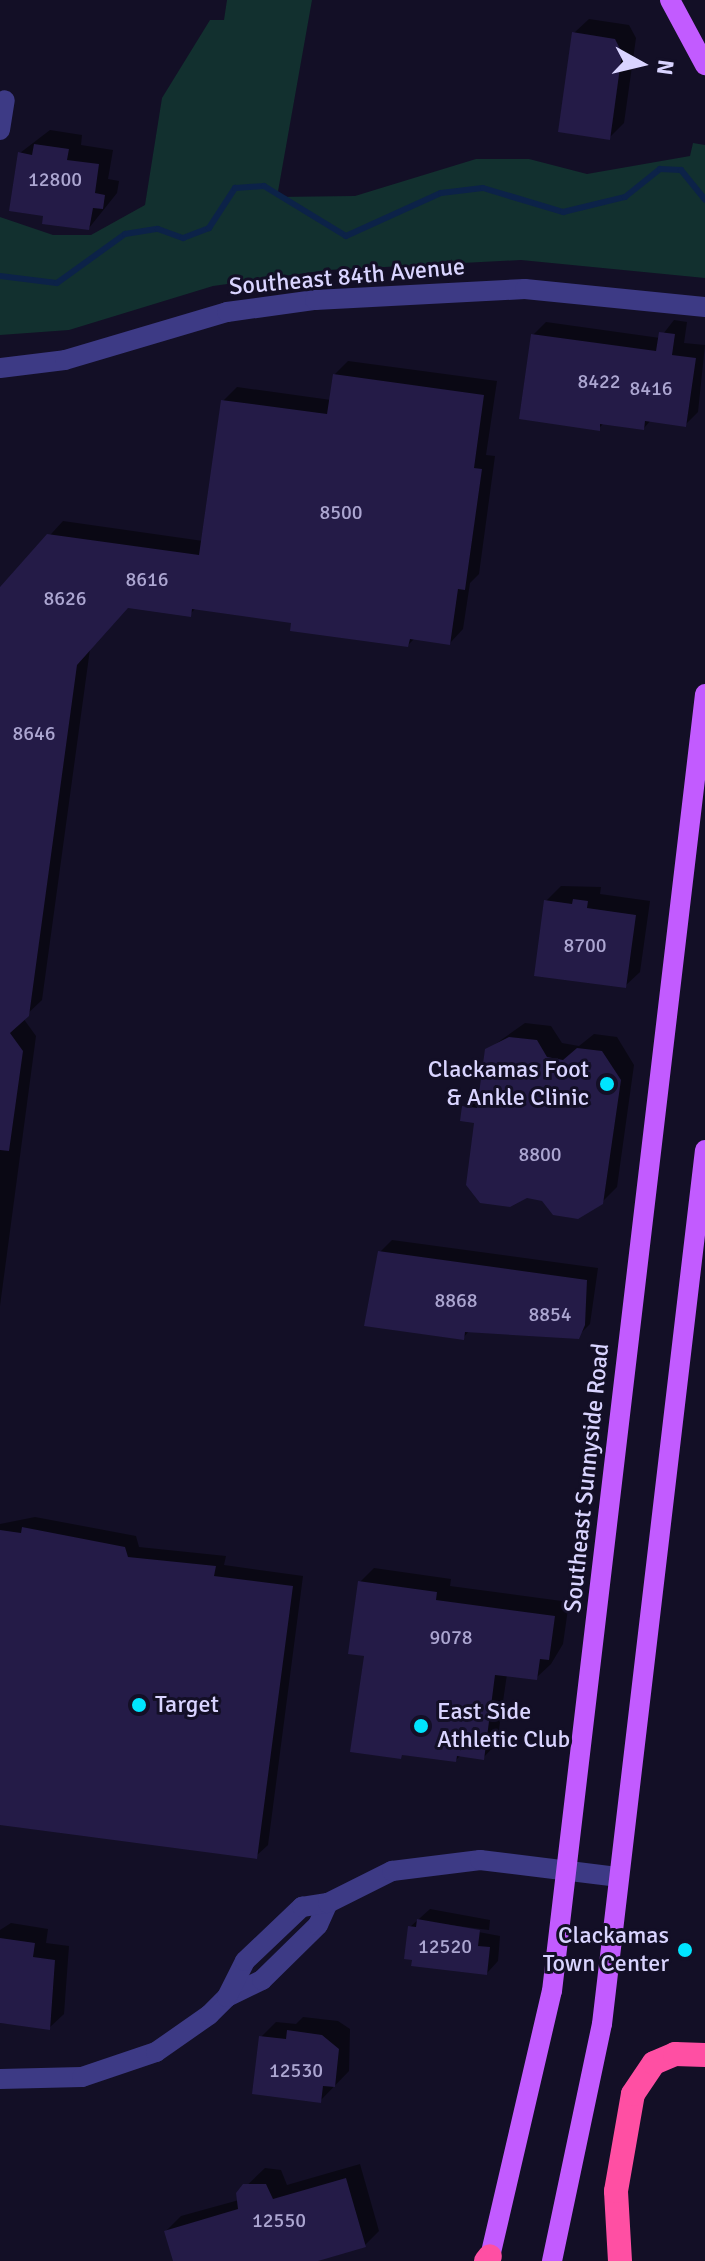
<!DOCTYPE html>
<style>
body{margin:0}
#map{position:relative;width:705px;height:2261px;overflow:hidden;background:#130f26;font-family:Signika,sans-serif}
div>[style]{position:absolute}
.green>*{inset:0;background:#12302f}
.shadow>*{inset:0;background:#0007}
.stream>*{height:6px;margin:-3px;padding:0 3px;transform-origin:3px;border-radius:3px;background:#0c2248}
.building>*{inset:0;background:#241b47}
.minor>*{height:20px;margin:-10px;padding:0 10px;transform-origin:10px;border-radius:10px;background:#3d3a85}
.tertiary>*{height:20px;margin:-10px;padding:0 10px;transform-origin:10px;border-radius:10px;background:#3d3a85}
.primary>*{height:20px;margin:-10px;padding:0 10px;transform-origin:10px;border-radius:10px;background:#c25bff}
.motorway>*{height:24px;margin:-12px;padding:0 12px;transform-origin:12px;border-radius:12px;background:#ff4fa3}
.dots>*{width:22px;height:22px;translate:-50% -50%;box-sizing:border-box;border:4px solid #130f26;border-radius:50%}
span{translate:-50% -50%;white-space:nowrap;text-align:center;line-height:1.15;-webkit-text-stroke:6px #130f26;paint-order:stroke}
.number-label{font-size:20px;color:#aca6d1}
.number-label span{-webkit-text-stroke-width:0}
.street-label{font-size:24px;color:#d9d4ff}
.poi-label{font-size:24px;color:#d9d4ff}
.right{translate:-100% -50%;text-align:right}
.left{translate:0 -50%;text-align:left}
.north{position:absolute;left:601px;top:24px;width:80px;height:80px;-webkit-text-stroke:6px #130f26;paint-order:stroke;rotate:98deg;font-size:22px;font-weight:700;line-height:32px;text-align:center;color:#d9d4ff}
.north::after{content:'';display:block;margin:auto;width:28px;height:36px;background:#d9d4ff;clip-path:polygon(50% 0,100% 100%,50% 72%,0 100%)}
</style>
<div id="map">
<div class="green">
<i style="clip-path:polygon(227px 0,312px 0,277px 197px,355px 196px,476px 159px,529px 159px,587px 174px,690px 156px,693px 143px,705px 145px,705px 278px,521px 260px,327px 270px,213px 286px,69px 330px,0 335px,0 217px,53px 235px,91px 235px,145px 205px,162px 98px,210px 20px,224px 20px)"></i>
</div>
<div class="shadow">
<i style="clip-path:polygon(589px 19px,629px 25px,636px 38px,624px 123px,609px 138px,574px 33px)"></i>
<i style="clip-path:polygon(50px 130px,82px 135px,81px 145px,113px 150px,108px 179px,119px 181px,117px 193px,89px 228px,45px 215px,20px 153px)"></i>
<i style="clip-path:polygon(674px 320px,687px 322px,684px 343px,705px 345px,698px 412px,685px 425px,651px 420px,644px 428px,605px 422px,599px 428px,533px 335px,546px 322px,660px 338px)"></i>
<i style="clip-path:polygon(348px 361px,497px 381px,486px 455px,495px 456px,479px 574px,470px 583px,463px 629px,450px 643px,415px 638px,408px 645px,293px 621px,197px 607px,190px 614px,129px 606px,90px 649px,42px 1000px,23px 1018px,36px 1036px,0 1306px,0 590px,63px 521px,203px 541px,223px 401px,237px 387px,331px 400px,334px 375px)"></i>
<i style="clip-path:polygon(561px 886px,601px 887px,600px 894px,650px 901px,640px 972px,625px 986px,546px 901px)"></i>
<i style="clip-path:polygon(525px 1023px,551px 1026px,562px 1043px,579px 1046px,594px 1034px,617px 1037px,634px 1065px,617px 1187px,602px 1202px,477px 1121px,464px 1107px,481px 1092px,487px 1050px)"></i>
<i style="clip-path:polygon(392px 1240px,598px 1268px,590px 1324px,578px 1336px,470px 1330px,463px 1338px,380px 1252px)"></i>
<i style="clip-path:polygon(35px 1517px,136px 1536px,139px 1547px,226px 1556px,224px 1565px,303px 1576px,268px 1845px,256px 1856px,0 1823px,0 1524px)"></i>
<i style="clip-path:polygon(374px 1568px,451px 1579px,450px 1586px,569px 1602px,563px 1644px,551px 1664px,536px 1678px,507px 1674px,497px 1743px,483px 1758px,461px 1755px,456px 1760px,353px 1750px,366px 1655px,360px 1582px)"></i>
<i style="clip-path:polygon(430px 1909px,490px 1920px,489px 1930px,419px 1921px,500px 1936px,498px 1961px,487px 1973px,410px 1927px)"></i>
<i style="clip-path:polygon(11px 1923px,48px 1929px,46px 1943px,69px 1946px,64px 2014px,49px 2028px,0 2023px,0 1930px)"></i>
<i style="clip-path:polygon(303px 2017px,338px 2021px,350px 2029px,349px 2071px,320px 2101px,261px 2037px,276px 2022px,296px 2024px)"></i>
<i style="clip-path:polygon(360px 2164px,379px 2231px,365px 2245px,311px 2261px,175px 2261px,166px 2231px,181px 2216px,239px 2200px,238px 2194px,265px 2168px,281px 2170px,287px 2185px)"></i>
</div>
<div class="stream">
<i style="left:0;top:276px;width:57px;rotate:7deg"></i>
<i style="left:57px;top:283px;width:84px;rotate:-35.8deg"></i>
<i style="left:125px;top:234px;width:33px;rotate:-9deg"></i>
<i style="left:158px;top:229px;width:27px;rotate:20deg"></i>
<i style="left:183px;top:238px;width:28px;rotate:-21deg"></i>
<i style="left:209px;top:228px;width:48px;rotate:-57deg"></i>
<i style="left:235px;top:188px;width:29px;rotate:-4deg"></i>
<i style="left:264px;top:186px;width:96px;rotate:31.4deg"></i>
<i style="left:346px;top:236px;width:104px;rotate:-24.4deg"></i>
<i style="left:441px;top:193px;width:42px;rotate:-6.8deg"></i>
<i style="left:483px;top:188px;width:84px;rotate:16.7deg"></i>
<i style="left:563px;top:212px;width:64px;rotate:-13.6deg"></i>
<i style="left:625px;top:197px;width:45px;rotate:-38.7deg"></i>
<i style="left:660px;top:169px;width:21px;rotate:3deg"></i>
<i style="left:681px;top:170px;width:38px;rotate:51deg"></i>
</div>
<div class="building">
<i style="clip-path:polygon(572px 32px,615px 39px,622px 53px,610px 140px,558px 132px)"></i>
<i style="clip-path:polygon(34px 144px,69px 149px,67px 160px,99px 164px,95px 193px,105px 195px,103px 209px,93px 208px,89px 230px,42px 224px,43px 216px,9px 211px,18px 152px,32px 155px)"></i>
<i style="clip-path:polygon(659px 332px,675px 334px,672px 355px,696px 358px,686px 427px,645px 421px,644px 430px,600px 424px,600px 431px,519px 419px,531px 334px,656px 351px)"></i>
<i style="clip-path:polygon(333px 374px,484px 395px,474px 468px,482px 469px,465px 590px,458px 589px,450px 645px,410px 639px,408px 647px,290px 631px,291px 623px,192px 609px,191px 617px,128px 608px,77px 665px,29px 1016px,10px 1033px,23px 1051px,9px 1151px,0 1150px,0 587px,47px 534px,199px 555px,221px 400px,327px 414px)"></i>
<i style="clip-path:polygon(573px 899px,588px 901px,587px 908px,636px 915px,626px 988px,534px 976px,544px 900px,572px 904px)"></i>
<i style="clip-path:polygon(509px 1037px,537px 1040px,547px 1057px,563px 1060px,577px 1048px,602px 1051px,621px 1080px,603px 1204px,578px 1219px,553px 1215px,542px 1201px,527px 1198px,510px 1207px,480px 1203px,466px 1185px,474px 1123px,460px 1121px,462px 1106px,477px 1108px,485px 1049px)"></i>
<i style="clip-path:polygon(378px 1251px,587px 1280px,585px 1325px,579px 1339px,465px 1332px,464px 1340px,364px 1326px)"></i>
<i style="clip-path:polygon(22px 1527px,125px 1547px,128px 1557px,216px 1566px,214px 1576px,293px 1586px,257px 1859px,0 1825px,0 1530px,21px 1533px)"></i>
<i style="clip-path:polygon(358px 1581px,437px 1592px,436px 1600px,555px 1616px,549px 1660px,540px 1659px,537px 1680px,495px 1675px,484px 1760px,457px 1756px,456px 1762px,402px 1755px,401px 1759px,350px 1752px,364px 1656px,348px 1654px)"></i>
<i style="clip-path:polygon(417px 1919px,480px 1930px,478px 1946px,490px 1947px,487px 1975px,411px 1966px,412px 1960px,404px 1959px,408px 1926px,416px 1927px)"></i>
<i style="clip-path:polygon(0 1938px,35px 1943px,33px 1957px,55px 1960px,50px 2030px,0 2023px)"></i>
<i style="clip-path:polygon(287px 2030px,322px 2035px,339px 2049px,335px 2087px,323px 2086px,321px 2103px,252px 2094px,259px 2036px,286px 2039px)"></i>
<i style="clip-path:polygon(346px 2178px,366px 2247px,318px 2261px,173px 2261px,164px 2231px,238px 2209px,236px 2193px,243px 2184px,266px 2184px,273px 2199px)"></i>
</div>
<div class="minor">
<i style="left:0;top:130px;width:30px;rotate:-81deg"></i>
</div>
<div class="tertiary">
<i style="left:0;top:368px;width:65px;rotate:-7deg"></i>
<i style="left:65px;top:360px;width:169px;rotate:-16.5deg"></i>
<i style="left:227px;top:312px;width:89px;rotate:-7.8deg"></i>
<i style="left:315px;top:300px;width:210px;rotate:-3deg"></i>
<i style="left:525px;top:289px;width:181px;rotate:5.7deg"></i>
<i style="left:227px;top:1997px;width:39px;rotate:-26deg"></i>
<i style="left:262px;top:1980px;width:78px;rotate:-44.5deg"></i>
<i style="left:318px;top:1925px;width:24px;rotate:-66deg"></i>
<i style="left:0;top:2079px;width:82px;rotate:-1.4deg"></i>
<i style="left:82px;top:2077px;width:78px;rotate:-18.7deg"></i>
<i style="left:156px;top:2052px;width:65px;rotate:-34.9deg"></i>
<i style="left:209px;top:2015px;width:25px;rotate:-45deg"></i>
<i style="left:227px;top:1997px;width:40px;rotate:-63.4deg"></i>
<i style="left:245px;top:1961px;width:79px;rotate:-43.5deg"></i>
<i style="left:302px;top:1907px;width:26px;rotate:-9deg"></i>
<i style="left:328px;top:1903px;width:72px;rotate:-26.6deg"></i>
<i style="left:392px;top:1871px;width:89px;rotate:-7.1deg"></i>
<i style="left:480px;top:1860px;width:140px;rotate:7deg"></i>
</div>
<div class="primary">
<i style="left:670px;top:0;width:74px;rotate:61.7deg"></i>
<i style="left:489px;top:2261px;width:277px;rotate:-76.9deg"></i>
<i style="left:552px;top:1991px;width:1306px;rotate:-83.27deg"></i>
<i style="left:552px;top:2261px;width:242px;rotate:-78.1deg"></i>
<i style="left:602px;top:2024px;width:880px;rotate:-83.28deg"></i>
</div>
<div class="motorway">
<i style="left:486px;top:2261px;width:6px;rotate:-51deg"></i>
<i style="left:620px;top:2261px;width:70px;rotate:-93.3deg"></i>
<i style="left:616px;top:2191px;width:98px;rotate:-80.1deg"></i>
<i style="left:633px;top:2094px;width:37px;rotate:-56deg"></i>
<i style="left:654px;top:2063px;width:23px;rotate:-23deg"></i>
<i style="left:675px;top:2054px;width:30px;rotate:2deg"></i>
</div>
<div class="dots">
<i style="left:607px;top:1084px;background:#00e5ff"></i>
<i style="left:139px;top:1705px;background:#00e5ff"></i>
<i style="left:421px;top:1726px;background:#00e5ff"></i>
<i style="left:685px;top:1950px;background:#00e5ff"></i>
</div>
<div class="number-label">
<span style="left:55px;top:179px">12800</span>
<span style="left:599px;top:381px">8422</span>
<span style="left:651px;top:388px">8416</span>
<span style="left:341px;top:512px">8500</span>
<span style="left:147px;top:579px">8616</span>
<span style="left:65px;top:598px">8626</span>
<span style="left:34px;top:733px">8646</span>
<span style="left:585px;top:945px">8700</span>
<span style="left:540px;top:1154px">8800</span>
<span style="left:456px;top:1300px">8868</span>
<span style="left:550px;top:1314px">8854</span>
<span style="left:451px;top:1637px">9078</span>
<span style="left:445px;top:1946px">12520</span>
<span style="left:296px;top:2070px">12530</span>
<span style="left:279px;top:2220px">12550</span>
</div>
<div class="street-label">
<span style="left:347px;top:277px;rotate:-5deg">Southeast 84th Avenue</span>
<span style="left:587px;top:1478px;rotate:-84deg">Southeast Sunnyside Road</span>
</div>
<div class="poi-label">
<span class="right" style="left:589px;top:1084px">Clackamas Foot<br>&amp; Ankle Clinic</span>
<span class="left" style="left:155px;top:1705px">Target</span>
<span class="left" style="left:437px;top:1726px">East Side<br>Athletic Club</span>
<span class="right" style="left:669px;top:1950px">Clackamas<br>Town Center</span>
</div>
<div class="north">N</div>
</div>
